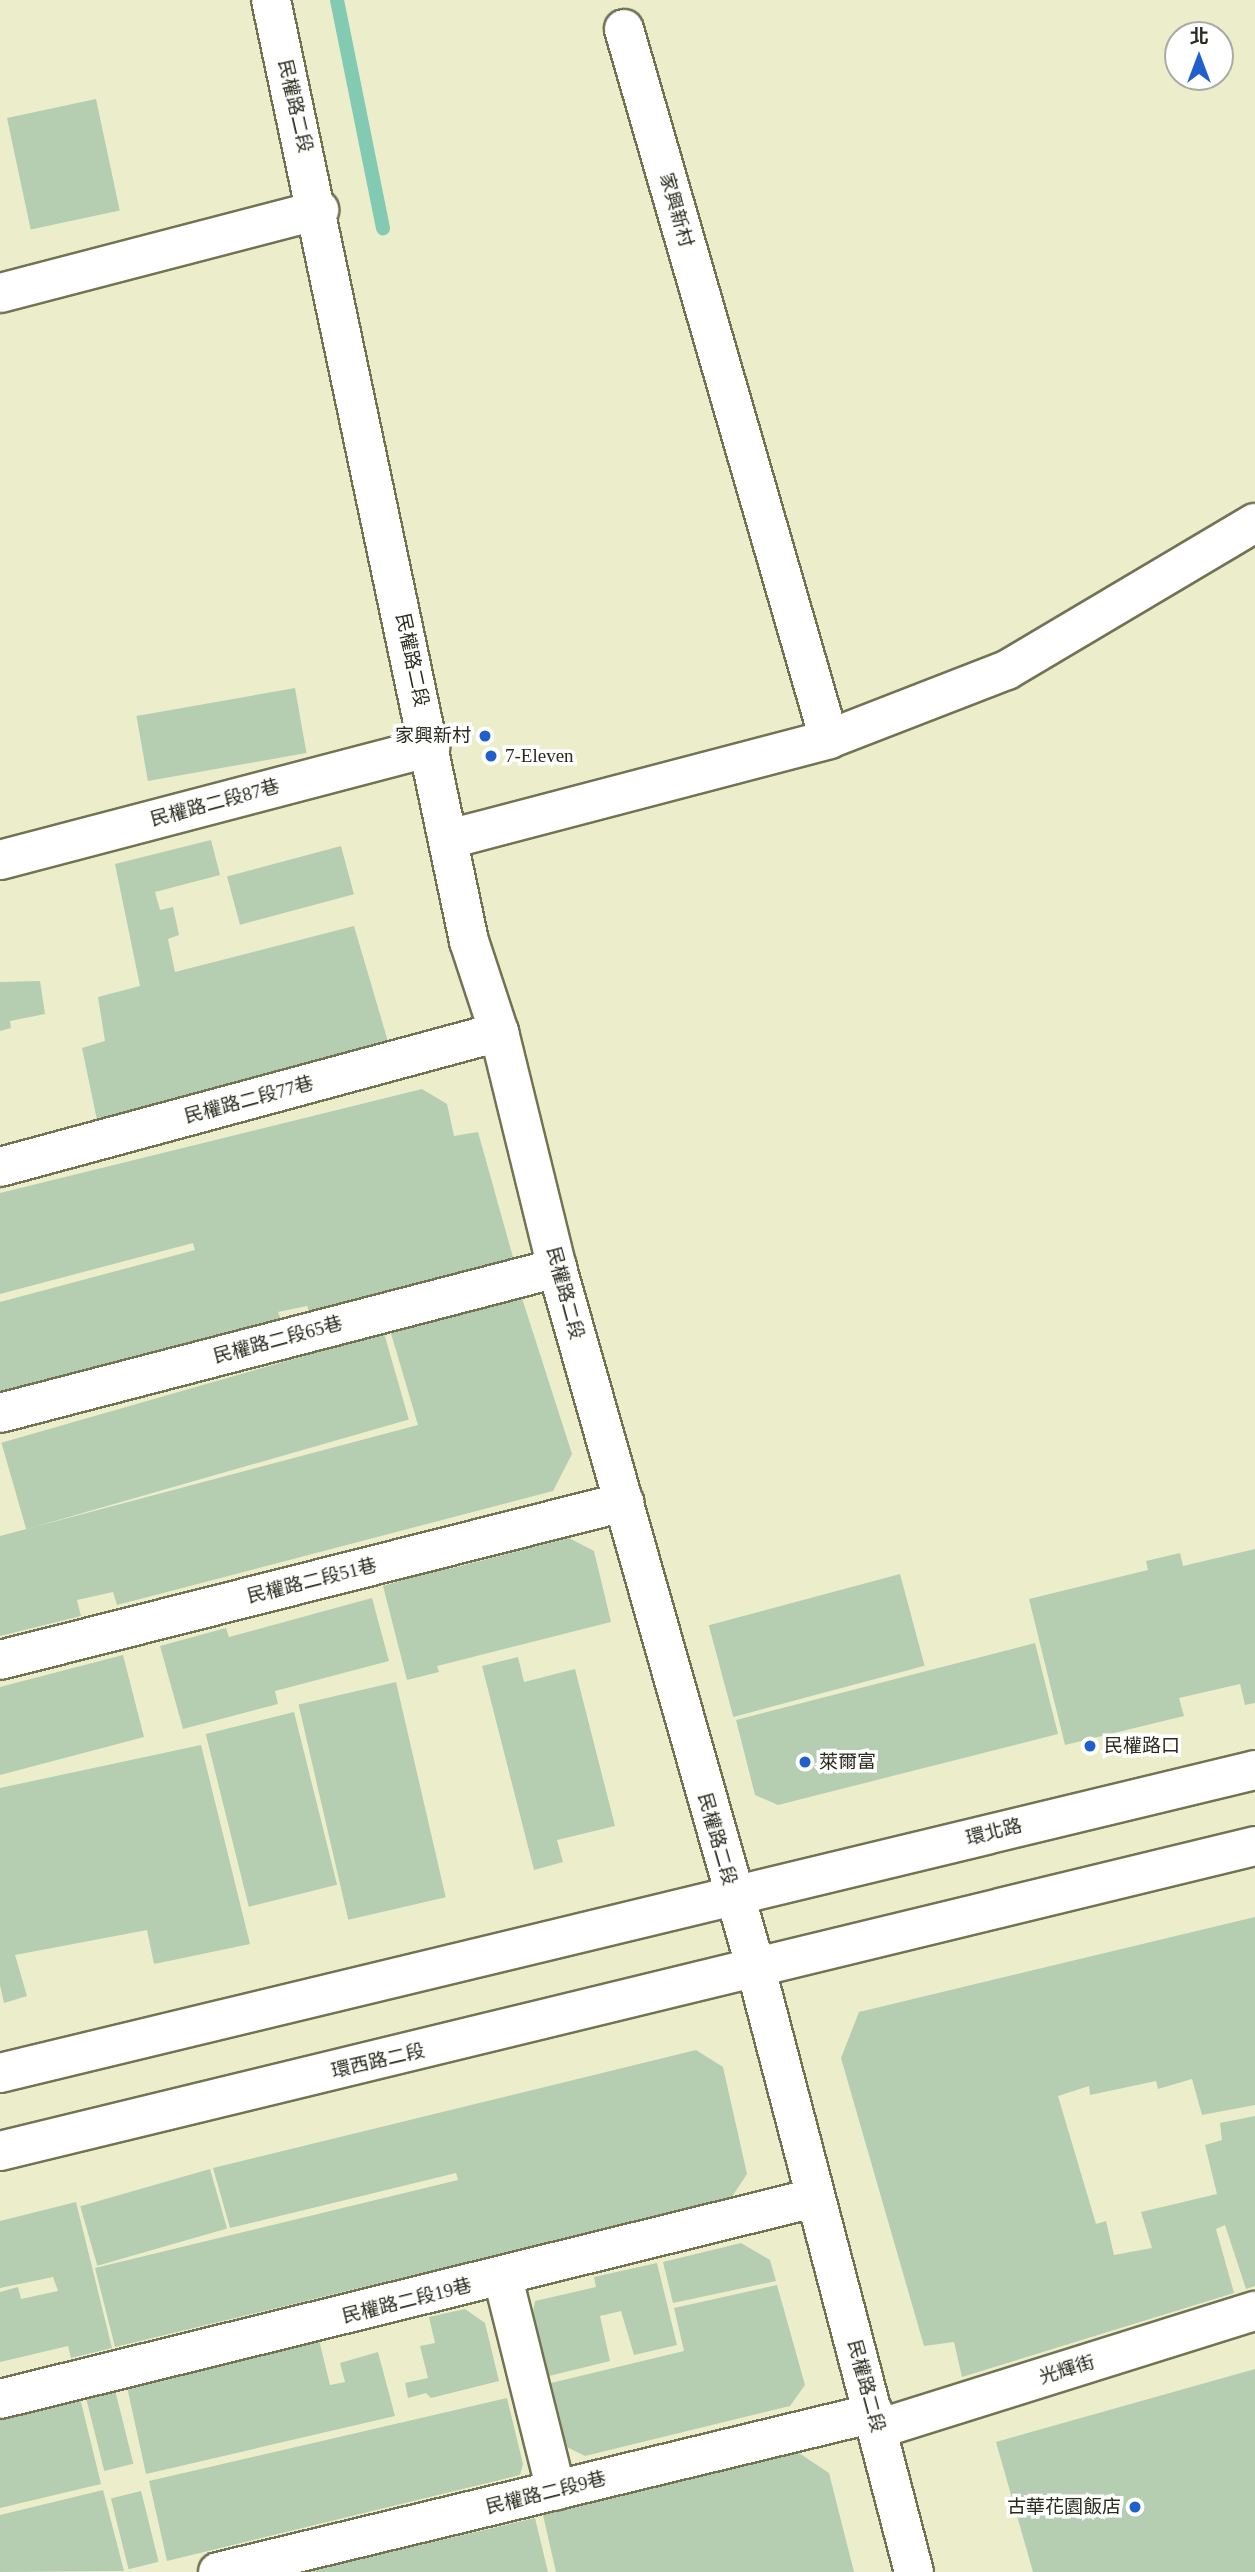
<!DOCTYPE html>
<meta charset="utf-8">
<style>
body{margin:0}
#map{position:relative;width:1255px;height:2572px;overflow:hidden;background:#eceecb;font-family:"Times New Roman","Noto Sans TC",serif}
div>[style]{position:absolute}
.stream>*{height:14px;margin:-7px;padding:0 7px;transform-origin:7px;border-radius:7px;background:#82cab1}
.building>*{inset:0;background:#b5cdb1;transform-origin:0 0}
.roads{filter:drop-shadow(2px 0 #717353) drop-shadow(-2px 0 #717353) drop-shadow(0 2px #717353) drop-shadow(0 -2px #717353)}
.minor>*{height:38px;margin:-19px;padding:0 19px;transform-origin:19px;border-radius:19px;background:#fff}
.major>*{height:38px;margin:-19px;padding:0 19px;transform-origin:19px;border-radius:19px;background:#fff}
.dots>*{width:19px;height:19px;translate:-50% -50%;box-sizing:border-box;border:4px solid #fff;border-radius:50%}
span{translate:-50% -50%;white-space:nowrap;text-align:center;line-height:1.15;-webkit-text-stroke:7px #fff;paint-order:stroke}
.street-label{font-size:19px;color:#2a2b1d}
.poi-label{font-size:19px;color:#2a2b1d}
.right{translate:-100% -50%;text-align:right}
.left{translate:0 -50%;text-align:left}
.north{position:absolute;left:1164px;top:21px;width:70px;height:70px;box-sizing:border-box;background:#fff;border:2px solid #aaaaa5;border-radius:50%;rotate:0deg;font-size:19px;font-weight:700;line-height:28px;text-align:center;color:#2a2b1d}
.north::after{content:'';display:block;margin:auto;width:24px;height:32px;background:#2160cc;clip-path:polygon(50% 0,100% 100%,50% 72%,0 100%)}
</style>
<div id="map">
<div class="stream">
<i style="left:337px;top:0;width:233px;rotate:78.6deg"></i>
</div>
<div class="building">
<i style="left:96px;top:99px;width:114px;height:91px;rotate:78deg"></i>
<i style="left:295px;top:688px;width:66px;height:161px;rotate:80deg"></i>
<i style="clip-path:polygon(211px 840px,220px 875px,155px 892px,160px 910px,173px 907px,179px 935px,168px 939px,175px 972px,354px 926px,389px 1045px,97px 1120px,82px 1048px,105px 1041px,98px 997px,140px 986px,115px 864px)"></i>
<i style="left:341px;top:846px;width:50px;height:118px;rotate:75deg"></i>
<i style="clip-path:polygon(40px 981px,45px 1014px,10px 1021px,11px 1028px,0 1031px,0 982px)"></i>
<i style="clip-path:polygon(422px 1089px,447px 1104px,454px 1136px,478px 1132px,516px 1268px,310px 1314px,307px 1306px,278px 1312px,283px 1325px,0 1395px,0 1302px,195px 1250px,193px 1243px,0 1294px,0 1193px)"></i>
<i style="clip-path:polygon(521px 1295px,572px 1454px,553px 1491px,117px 1605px,113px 1592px,77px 1600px,81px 1616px,0 1636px,0 1536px,418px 1425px,390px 1330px)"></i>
<i style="left:384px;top:1333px;width:90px;height:398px;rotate:74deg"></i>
<i style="clip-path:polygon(569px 1538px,594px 1551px,611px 1622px,437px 1666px,439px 1672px,407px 1680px,383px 1586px,403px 1580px,403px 1574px,447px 1562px,449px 1569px)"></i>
<i style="clip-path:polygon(1255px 1549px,1255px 1703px,1245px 1705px,1240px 1684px,1179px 1698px,1184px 1716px,1065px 1745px,1029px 1599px,1148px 1570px,1146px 1561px,1180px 1553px,1183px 1566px)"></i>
<i style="left:900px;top:1574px;width:95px;height:198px;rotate:75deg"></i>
<i style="clip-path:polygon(372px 1598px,389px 1661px,275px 1691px,278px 1704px,183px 1729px,160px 1646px,226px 1628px,229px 1637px)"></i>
<i style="clip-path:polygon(1035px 1643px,1058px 1734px,778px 1805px,755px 1795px,736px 1720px)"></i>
<i style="clip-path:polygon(123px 1655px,144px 1737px,0 1775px,0 1687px)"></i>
<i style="clip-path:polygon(518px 1657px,524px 1682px,575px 1669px,615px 1826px,557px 1840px,563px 1862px,534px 1870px,482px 1666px)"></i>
<i style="left:396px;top:1682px;width:221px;height:100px;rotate:77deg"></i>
<i style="left:294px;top:1712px;width:178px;height:91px;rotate:76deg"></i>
<i style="clip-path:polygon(201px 1745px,250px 1944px,154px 1964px,147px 1930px,15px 1955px,27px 1996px,4px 2003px,0 1985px,0 1788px)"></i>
<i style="clip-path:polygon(1255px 1917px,1255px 2105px,1202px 2115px,1192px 2079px,1158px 2089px,1156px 2081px,1090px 2095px,1089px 2086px,1058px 2096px,1096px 2224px,1106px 2221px,1114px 2255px,1152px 2248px,1141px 2212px,1217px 2194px,1205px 2145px,1222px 2140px,1220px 2123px,1255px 2116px,1255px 2286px,1246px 2289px,1225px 2225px,1216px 2229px,1234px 2293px,962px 2377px,954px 2342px,924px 2346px,841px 2058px,859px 2012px)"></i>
<i style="clip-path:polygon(696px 2050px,723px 2067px,747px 2174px,731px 2198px,115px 2347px,95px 2268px,458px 2180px,456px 2173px,230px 2228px,213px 2168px)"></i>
<i style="left:210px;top:2169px;width:62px;height:135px;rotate:74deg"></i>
<i style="clip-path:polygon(76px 2202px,112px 2348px,71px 2358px,68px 2346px,0 2362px,0 2292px,18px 2287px,21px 2299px,58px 2291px,53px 2277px,0 2288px,0 2221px)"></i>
<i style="clip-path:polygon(741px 2243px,770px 2260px,776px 2281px,673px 2303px,663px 2262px)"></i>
<i style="clip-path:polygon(657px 2263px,677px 2345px,634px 2355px,621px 2311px,600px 2316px,610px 2361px,549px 2376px,533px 2312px,535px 2301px,596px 2287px,594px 2277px)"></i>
<i style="clip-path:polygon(777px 2285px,805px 2385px,790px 2406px,585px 2456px,567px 2447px,551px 2383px,684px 2351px,674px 2308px)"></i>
<i style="clip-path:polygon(465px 2309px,485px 2323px,499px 2381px,431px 2398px,426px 2393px,408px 2398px,405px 2383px,428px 2378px,420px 2346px,435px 2343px,429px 2317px)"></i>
<i style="clip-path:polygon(319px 2340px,330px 2385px,345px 2382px,340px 2363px,378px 2352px,395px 2416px,146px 2474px,127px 2387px)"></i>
<i style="clip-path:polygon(1255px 2369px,1255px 2572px,1033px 2572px,996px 2442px)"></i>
<i style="left:115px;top:2390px;width:76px;height:30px;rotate:76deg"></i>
<i style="clip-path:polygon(80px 2398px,101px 2484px,0 2508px,0 2418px)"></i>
<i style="clip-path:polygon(507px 2398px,523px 2464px,520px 2475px,167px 2561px,149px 2481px)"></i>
<i style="clip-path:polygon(799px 2453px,829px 2473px,854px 2572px,556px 2572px,543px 2515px)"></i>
<i style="clip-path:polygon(103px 2490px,124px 2571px,0 2572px,0 2515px)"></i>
<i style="left:141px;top:2491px;width:73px;height:31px;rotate:76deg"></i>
<i style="clip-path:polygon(535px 2518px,548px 2572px,310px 2572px,310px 2571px)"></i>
</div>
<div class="roads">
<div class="minor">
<i style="left:271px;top:0;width:962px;rotate:78.12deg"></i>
<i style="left:469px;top:941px;width:96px;rotate:71.8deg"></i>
<i style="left:499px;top:1032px;width:243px;rotate:76.2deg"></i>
<i style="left:557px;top:1268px;width:729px;rotate:74.15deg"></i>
<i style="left:756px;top:1969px;width:623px;rotate:75.32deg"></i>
<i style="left:0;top:293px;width:330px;rotate:-14.6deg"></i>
<i style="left:829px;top:739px;width:191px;rotate:-21.2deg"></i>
<i style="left:1007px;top:670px;width:288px;rotate:-30.7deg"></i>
<i style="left:449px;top:839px;width:393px;rotate:-14.7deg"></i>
<i style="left:829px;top:739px;width:739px;rotate:-106.11deg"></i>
<i style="left:0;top:860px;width:445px;rotate:-14.7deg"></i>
<i style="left:0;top:1167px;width:517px;rotate:-15.14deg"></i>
<i style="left:0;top:1413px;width:576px;rotate:-14.59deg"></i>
<i style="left:0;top:1660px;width:644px;rotate:-14.21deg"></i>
<i style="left:503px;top:2278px;width:219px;rotate:76deg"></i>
<i style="left:0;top:2399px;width:838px;rotate:-13.87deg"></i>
<i style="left:878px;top:2429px;width:395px;rotate:-17.4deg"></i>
<i style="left:218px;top:2572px;width:675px;rotate:-13.62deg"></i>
</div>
<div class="major">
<i style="left:0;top:2073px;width:1291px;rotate:-13.57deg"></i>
<i style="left:0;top:2151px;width:1292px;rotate:-13.66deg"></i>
</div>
</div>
<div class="dots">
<i style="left:485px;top:736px;background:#2160cc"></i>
<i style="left:491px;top:756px;background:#2160cc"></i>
<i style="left:1090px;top:1746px;background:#2160cc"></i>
<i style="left:805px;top:1762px;background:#2160cc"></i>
<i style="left:1135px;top:2507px;background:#2160cc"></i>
</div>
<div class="street-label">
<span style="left:295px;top:106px;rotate:77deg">民權路二段</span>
<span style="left:676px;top:210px;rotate:74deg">家興新村</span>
<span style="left:412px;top:660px;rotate:78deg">民權路二段</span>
<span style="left:215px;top:803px;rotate:-15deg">民權路二段87巷</span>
<span style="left:249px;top:1100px;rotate:-15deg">民權路二段77巷</span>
<span style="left:565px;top:1293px;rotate:75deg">民權路二段</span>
<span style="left:278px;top:1340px;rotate:-15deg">民權路二段65巷</span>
<span style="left:312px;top:1581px;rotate:-14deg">民權路二段51巷</span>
<span style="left:994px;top:1832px;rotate:-14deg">環北路</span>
<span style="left:717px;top:1839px;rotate:74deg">民權路二段</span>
<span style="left:378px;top:2061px;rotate:-13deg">環西路二段</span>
<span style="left:407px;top:2301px;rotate:-14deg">民權路二段19巷</span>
<span style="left:1067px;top:2370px;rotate:-17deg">光輝街</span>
<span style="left:866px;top:2386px;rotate:75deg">民權路二段</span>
<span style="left:546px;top:2493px;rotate:-14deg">民權路二段9巷</span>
</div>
<div class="poi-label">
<span class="right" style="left:471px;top:736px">家興新村</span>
<span class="left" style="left:505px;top:756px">7-Eleven</span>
<span class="left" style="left:1104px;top:1746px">民權路口</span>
<span class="left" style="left:819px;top:1762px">萊爾富</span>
<span class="right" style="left:1121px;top:2507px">古華花園飯店</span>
</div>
<div class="north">北</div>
</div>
